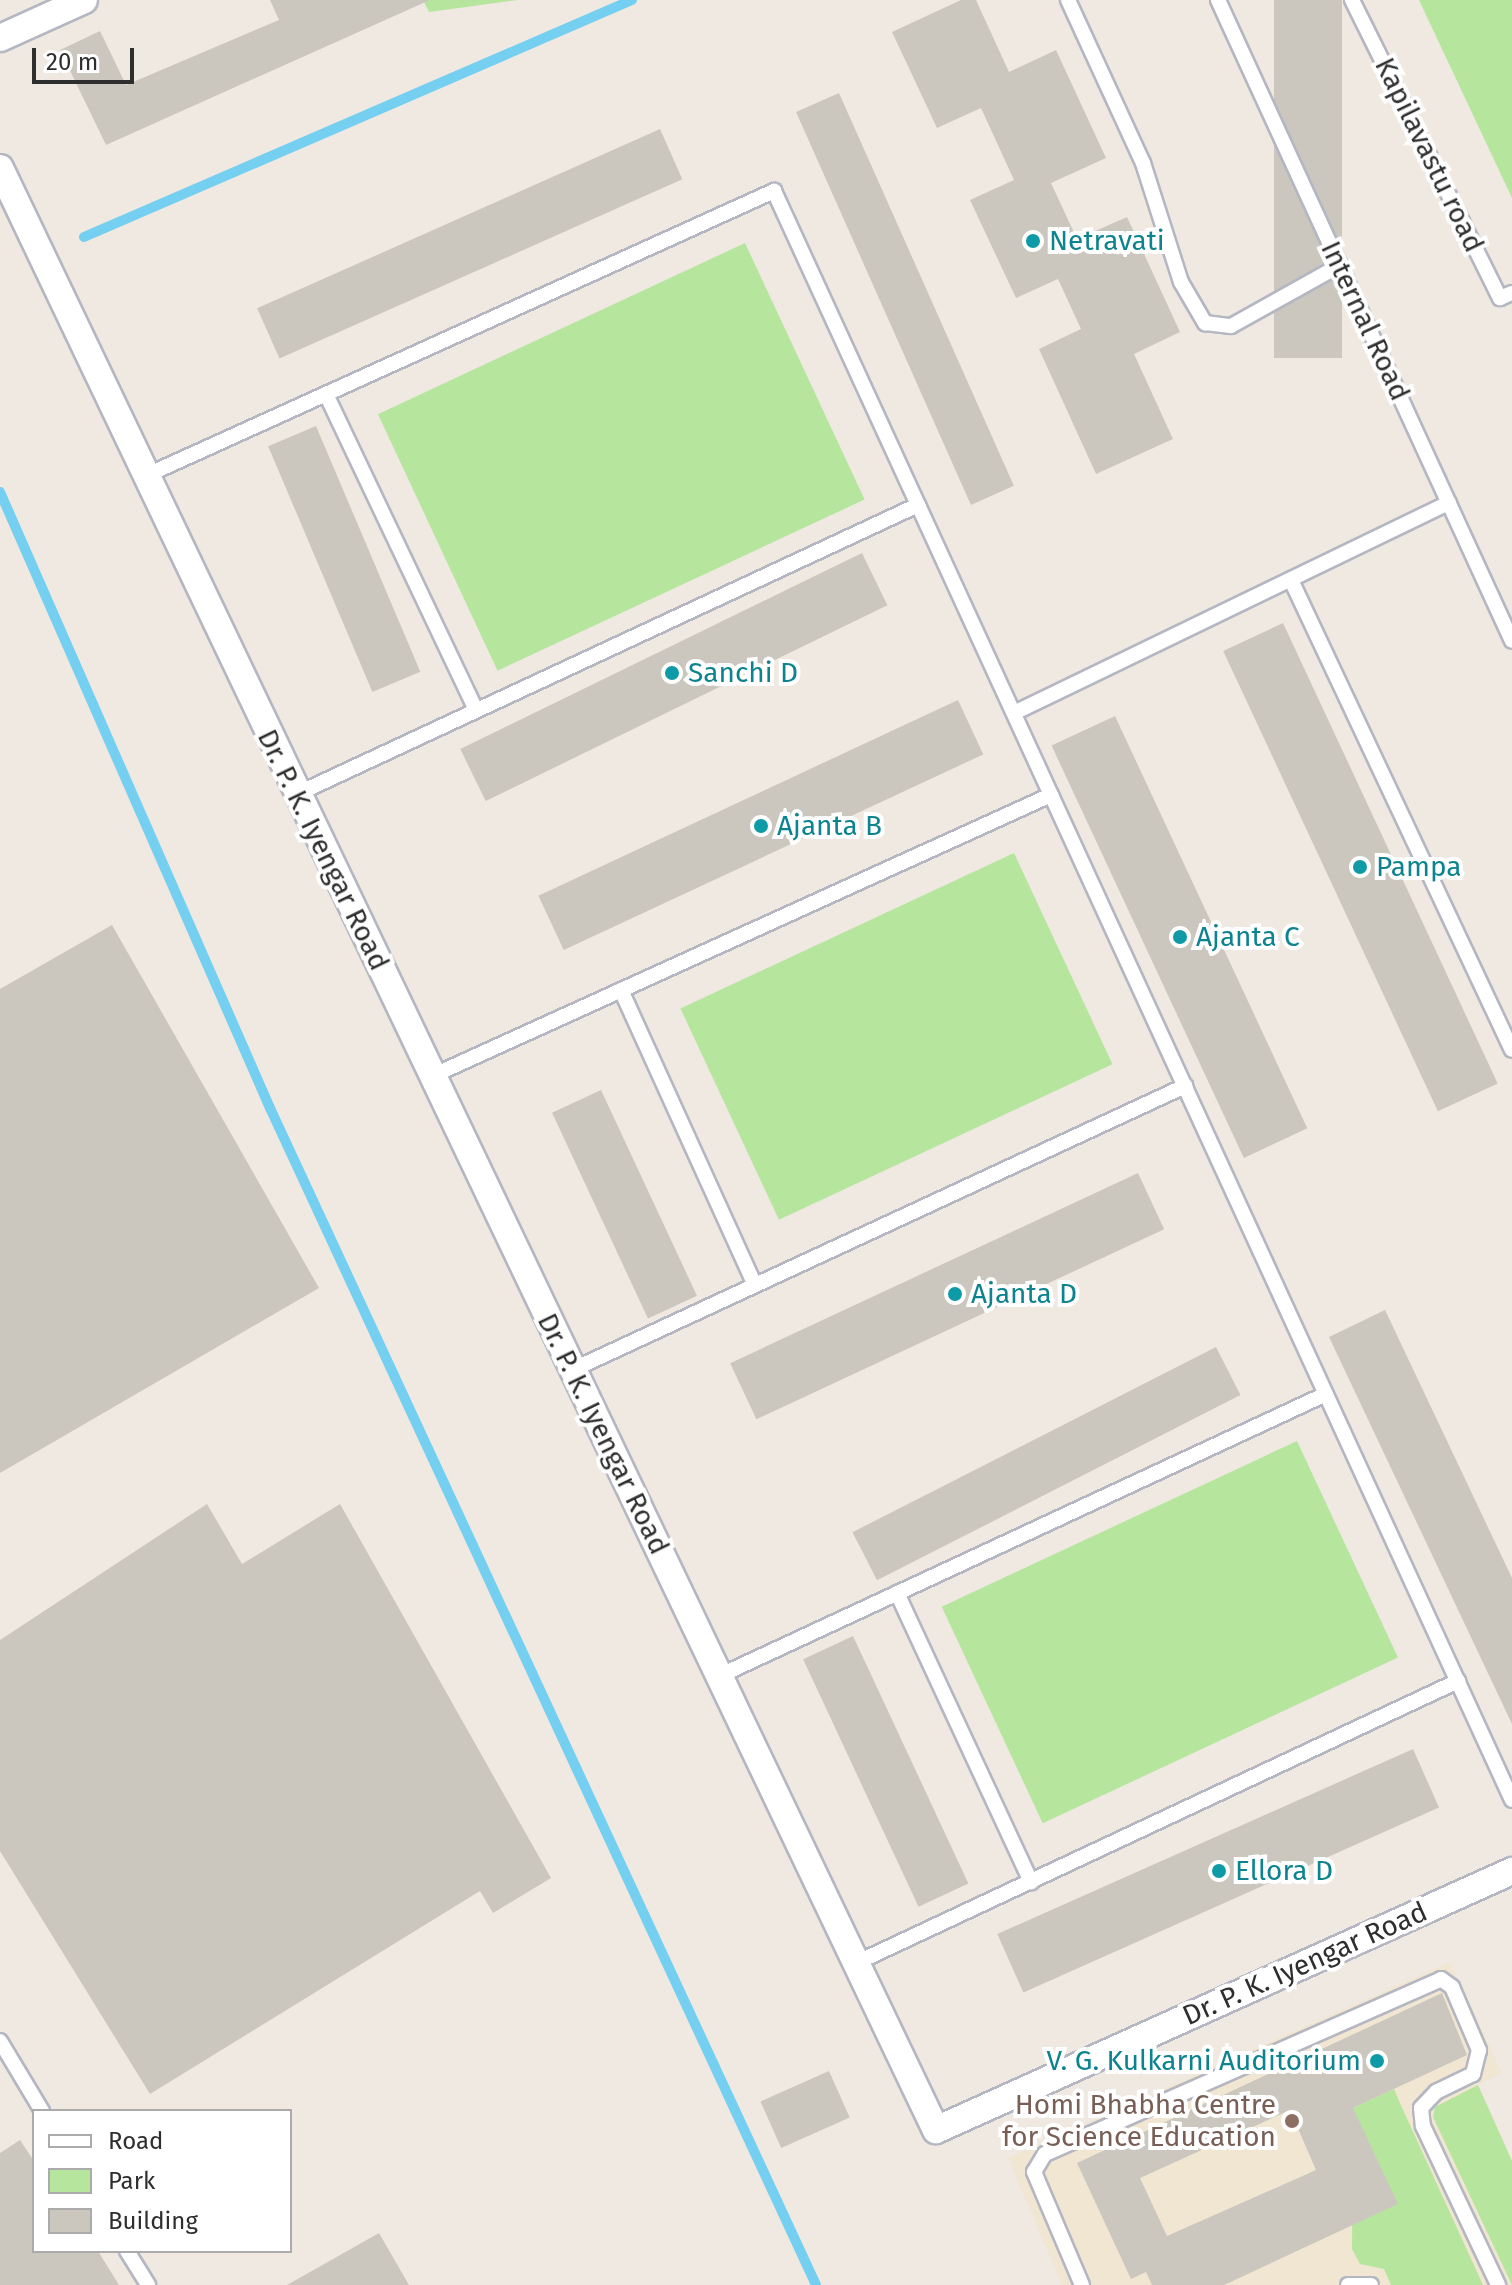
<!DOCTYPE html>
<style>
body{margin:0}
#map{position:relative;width:1512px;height:2285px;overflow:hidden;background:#efe9e1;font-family:"Fira Sans",sans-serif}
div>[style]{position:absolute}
.education>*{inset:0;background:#f0e6d1}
.green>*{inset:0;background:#b6e59e;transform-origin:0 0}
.stream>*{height:10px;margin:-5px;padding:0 5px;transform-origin:5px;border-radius:5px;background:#75cff0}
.building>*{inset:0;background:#cbc7bf;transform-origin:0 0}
.roads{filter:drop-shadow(2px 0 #b4b7c1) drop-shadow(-2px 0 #b4b7c1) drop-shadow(0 2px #b4b7c1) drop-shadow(0 -2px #b4b7c1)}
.lane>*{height:14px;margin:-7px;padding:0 7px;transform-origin:7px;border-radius:7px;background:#fff}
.street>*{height:26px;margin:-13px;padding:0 13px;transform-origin:13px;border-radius:13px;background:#fff}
.dots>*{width:22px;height:22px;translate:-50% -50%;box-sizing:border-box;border:4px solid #fff;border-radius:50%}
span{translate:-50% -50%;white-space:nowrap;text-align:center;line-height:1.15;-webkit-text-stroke:8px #fff;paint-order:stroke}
.street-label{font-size:28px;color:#2e2e2e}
.culture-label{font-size:28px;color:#0d838f}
.left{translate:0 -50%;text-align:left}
.right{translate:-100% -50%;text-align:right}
.education-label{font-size:28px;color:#785e54}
.legend{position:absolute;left:32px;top:2109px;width:260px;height:144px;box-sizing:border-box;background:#fff;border:2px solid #ababab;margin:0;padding:10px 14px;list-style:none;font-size:24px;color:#2e2e2e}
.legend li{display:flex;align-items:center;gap:16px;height:40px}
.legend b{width:40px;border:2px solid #ababab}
.scale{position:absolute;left:32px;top:48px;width:102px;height:36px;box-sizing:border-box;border:4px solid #2e2e2e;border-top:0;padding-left:10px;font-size:24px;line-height:28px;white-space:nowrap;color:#2e2e2e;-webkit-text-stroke:6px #fff;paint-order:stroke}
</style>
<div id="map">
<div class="education">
<i style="clip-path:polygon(1450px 1962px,1502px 2073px,1478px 2085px,1512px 2161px,1512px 2285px,1062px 2285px,1008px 2158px)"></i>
</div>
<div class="green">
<i style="clip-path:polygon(423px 0,518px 0,429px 12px)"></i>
<i style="clip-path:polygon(1419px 0,1512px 0,1512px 198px)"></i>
<i style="left:745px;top:243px;width:283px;height:405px;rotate:65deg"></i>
<i style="left:1014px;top:853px;width:233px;height:368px;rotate:65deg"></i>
<i style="left:1297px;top:1441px;width:239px;height:392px;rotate:65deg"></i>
<i style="clip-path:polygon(1478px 2085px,1512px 2161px,1512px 2285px,1433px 2117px,1435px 2107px)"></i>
<i style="clip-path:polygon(1394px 2089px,1399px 2101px,1483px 2285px,1391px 2285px,1384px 2269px,1360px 2264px,1352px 2249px,1353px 2108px)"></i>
</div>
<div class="stream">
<i style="left:84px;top:237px;width:597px;rotate:-23.39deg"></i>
<i style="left:0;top:492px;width:673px;rotate:66.33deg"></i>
<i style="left:270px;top:1108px;width:1297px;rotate:65.11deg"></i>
</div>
<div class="building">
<i style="clip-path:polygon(270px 0,430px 0,106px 145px,60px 50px,100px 31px,126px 85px,279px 20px)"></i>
<i style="clip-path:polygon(961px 0,976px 0,1009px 72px,1056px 50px,1106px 158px,1051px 183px,1077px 239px,1127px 217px,1180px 332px,1134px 354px,1173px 439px,1096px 474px,1039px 349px,1081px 329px,1058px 279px,1016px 298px,970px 200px,1014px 180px,981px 108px,937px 128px,892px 32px)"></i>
<i style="left:1274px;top:0;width:68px;height:358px"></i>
<i style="left:839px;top:93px;width:430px;height:47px;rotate:66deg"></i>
<i style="left:660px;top:129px;width:55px;height:441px;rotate:66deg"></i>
<i style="left:316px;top:426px;width:267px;height:52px;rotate:67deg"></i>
<i style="left:862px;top:553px;width:58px;height:447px;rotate:64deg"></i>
<i style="left:1283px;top:623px;width:508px;height:66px;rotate:65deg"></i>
<i style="left:958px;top:700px;width:60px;height:463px;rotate:65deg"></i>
<i style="left:1115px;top:716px;width:455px;height:70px;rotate:65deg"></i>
<i style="clip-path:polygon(112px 925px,319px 1288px,0 1473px,0 989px)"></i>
<i style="left:601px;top:1090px;width:227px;height:54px;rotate:65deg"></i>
<i style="left:1138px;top:1173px;width:62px;height:450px;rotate:65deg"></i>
<i style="clip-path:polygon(1385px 1310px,1512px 1578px,1512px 1724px,1329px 1337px)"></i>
<i style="left:1216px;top:1347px;width:54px;height:408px;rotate:63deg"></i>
<i style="clip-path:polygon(207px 1504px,242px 1564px,340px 1504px,551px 1878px,493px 1913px,480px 1891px,150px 2094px,0 1851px,0 1640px)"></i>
<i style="left:853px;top:1636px;width:273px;height:55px;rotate:65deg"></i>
<i style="left:1413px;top:1749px;width:64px;height:455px;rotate:66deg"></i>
<i style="clip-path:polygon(evenodd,1442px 1993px,1467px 2055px,1353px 2108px,1398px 2204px,1224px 2285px,1152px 2285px,1146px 2272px,1131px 2279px,1077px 2163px,1442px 1993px,1290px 2110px,1316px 2170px,1167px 2236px,1140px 2178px,1290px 2110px)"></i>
<i style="left:829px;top:2071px;width:51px;height:75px;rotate:66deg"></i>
<i style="clip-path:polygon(20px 2140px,34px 2161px,34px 2251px,98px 2251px,119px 2285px,0 2285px,0 2153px)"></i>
<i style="clip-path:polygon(379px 2233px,409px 2285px,287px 2285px)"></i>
</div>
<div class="roads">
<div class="lane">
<i style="left:1068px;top:0;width:179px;rotate:65.3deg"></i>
<i style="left:1143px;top:163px;width:125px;rotate:72.3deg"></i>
<i style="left:1181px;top:282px;width:48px;rotate:59.7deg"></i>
<i style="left:1205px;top:323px;width:26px;rotate:7deg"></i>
<i style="left:1231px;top:326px;width:125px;rotate:-29.2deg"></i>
<i style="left:1218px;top:0;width:705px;rotate:65.36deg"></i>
<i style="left:1352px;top:0;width:333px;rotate:63.6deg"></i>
<i style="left:1500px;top:298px;width:13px;rotate:-23deg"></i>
<i style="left:326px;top:394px;width:348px;rotate:64.6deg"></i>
<i style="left:145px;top:476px;width:691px;rotate:-24.38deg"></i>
<i style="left:774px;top:191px;width:1770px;rotate:65.36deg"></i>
<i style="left:1291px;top:580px;width:519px;rotate:64.82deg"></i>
<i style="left:1014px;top:713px;width:483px;rotate:-25.8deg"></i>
<i style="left:297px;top:794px;width:685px;rotate:-24.96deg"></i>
<i style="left:621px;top:990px;width:324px;rotate:65.6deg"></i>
<i style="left:432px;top:1076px;width:680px;rotate:-24.42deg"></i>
<i style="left:572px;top:1370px;width:676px;rotate:-24.86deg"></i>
<i style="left:897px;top:1593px;width:319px;rotate:65.1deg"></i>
<i style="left:719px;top:1676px;width:669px;rotate:-24.92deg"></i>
<i style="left:856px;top:1963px;width:665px;rotate:-25.1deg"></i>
<i style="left:0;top:2041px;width:82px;rotate:59deg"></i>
<i style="left:127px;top:2251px;width:40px;rotate:58deg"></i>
<i style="left:1082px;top:2285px;width:123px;rotate:-113deg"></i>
<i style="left:1034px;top:2172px;width:21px;rotate:-59deg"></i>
<i style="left:1045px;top:2154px;width:433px;rotate:-23.8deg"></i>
<i style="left:1441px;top:1979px;width:14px;rotate:36deg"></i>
<i style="left:1452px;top:1987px;width:69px;rotate:66.8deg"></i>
<i style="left:1479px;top:2050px;width:25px;rotate:104deg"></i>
<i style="left:1473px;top:2074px;width:41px;rotate:154.1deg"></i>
<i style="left:1436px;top:2092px;width:22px;rotate:133deg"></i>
<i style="left:1421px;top:2108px;width:18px;rotate:84deg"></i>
<i style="left:1423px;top:2126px;width:176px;rotate:64.7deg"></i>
<i style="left:1348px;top:2285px;width:23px"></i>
</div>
<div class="street">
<i style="left:0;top:38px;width:92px;rotate:-24.3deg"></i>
<i style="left:0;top:168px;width:2174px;rotate:64.5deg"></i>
<i style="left:936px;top:2130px;width:632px;rotate:-24.21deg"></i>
</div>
</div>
<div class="dots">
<i style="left:1033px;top:241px;background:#0f9aa8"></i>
<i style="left:672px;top:673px;background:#0f9aa8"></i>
<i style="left:761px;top:826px;background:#0f9aa8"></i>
<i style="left:1360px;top:867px;background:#0f9aa8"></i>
<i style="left:1180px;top:937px;background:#0f9aa8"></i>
<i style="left:955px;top:1294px;background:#0f9aa8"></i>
<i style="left:1219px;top:1871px;background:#0f9aa8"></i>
<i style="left:1377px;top:2061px;background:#0f9aa8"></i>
<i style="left:1292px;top:2121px;background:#8d6e63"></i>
</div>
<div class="street-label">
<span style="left:1429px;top:155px;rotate:64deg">Kapilavastu road</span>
<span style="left:1365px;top:321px;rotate:65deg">Internal Road</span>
<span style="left:323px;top:850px;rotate:64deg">Dr. P. K. Iyengar Road</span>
<span style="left:603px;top:1434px;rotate:64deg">Dr. P. K. Iyengar Road</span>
<span style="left:1305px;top:1964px;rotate:-24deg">Dr. P. K. Iyengar Road</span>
</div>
<div class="culture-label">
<span class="left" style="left:1049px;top:241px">Netravati</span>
<span class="left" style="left:688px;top:673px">Sanchi D</span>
<span class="left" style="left:777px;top:826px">Ajanta B</span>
<span class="left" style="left:1376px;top:867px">Pampa</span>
<span class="left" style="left:1196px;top:937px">Ajanta C</span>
<span class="left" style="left:971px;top:1294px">Ajanta D</span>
<span class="left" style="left:1235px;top:1871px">Ellora D</span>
<span class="right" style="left:1361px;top:2061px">V. G. Kulkarni Auditorium</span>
</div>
<div class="education-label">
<span class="right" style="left:1276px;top:2121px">Homi Bhabha Centre<br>for Science Education</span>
</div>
<ul class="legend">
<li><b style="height:10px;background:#fff"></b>Road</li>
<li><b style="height:22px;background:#b6e59e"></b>Park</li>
<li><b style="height:22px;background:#cbc7bf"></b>Building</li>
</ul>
<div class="scale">20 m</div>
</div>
